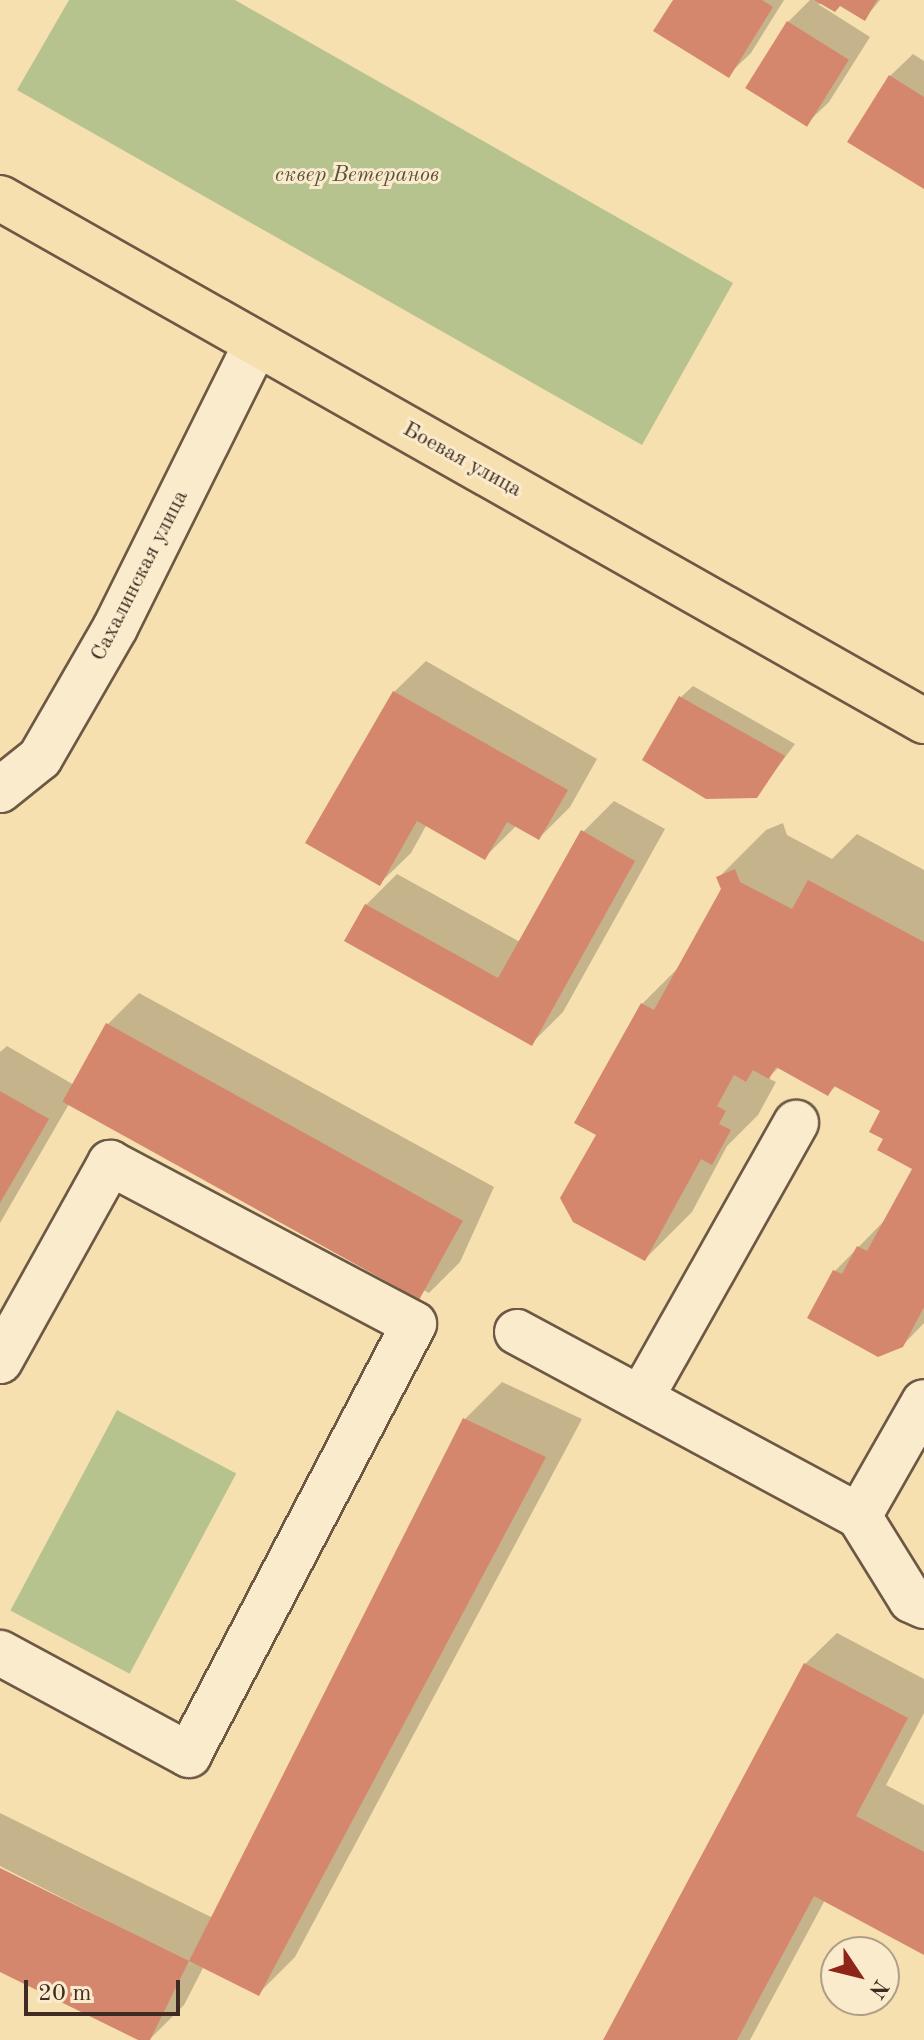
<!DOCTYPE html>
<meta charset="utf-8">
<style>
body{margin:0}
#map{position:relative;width:924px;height:2040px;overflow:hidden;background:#f7e0b0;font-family:"Old Standard TT",serif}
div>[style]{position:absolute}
.green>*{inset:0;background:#b7c38f;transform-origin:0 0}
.shadow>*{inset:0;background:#0003}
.building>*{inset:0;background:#d5876e;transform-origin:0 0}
.roads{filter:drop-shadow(2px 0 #6d5845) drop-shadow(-2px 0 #6d5845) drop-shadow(0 2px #6d5845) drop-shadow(0 -2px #6d5845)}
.minor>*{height:44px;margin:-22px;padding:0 22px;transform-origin:22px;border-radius:22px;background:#faebcc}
.major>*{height:44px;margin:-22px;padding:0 22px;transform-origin:22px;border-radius:22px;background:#f7e0b0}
span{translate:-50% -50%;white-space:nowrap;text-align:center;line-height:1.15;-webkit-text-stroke:6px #faebcc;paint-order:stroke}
.park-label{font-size:22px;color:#5d513c;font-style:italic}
.street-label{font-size:22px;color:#3f2b21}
.north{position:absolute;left:820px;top:1936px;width:80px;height:80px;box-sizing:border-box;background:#faebcc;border:2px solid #af9e88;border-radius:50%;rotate:125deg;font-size:22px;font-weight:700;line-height:32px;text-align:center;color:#3f2b21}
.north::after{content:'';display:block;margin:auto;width:28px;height:36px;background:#8f2418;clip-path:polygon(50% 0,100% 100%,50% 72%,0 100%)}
.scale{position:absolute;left:24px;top:1980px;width:156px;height:36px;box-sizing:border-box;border:4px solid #3f2b21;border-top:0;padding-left:10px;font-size:24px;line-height:28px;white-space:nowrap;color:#3f2b21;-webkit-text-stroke:6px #faebcc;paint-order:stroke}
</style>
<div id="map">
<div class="green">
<i style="clip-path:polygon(69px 0,235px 0,733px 283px,642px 445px,17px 90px)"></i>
<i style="left:117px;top:1410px;width:135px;height:227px;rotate:28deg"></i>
</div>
<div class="shadow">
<i style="clip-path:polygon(675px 0,784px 0,751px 53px,728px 75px)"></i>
<i style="clip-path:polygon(810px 0,880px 0,865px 18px,841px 4px,818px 4px,870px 37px,829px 102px,806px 124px,788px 22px)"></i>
<i style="clip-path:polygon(913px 54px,924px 61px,924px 187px,890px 76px)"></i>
<i style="clip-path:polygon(426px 661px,597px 759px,570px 807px,539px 838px,517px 825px,485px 857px,427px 824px,411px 853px,379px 884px,308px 843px,394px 692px)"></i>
<i style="clip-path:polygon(693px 686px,795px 744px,756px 796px,681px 697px)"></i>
<i style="clip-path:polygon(614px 801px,665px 829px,563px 1012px,532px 1043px,366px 905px,397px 874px,520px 942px,583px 832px)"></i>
<i style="clip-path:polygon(783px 823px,787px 835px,832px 859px,857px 834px,924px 870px,924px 1323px,902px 1346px,835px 1271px,887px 1218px,915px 1168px,886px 1139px,882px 1110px,837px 1085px,828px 1094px,779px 1067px,768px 1078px,776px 1082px,758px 1115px,727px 1146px,692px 1212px,645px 1259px,598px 1134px,642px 1004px,681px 965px,724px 889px,719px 877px,766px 830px)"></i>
<i style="clip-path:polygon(139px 993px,494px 1187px,460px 1262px,429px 1293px,69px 1104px,0 1223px,0 1052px,7px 1046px,74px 1085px,108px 1024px)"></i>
<i style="clip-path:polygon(502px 1382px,582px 1419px,295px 1957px,258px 1994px,204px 1966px,184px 2005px,149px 2040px,0 1970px,0 1870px,197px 1967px,0 1866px,0 1813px,213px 1918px,465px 1419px)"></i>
<i style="clip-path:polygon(837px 1633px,924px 1679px,924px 1713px,886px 1785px,924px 1805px,924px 1952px,825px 1900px,750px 2040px,605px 2040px,805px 1664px)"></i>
</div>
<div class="building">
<i style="clip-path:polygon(673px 0,762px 0,773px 7px,729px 78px,653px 31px)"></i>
<i style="clip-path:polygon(814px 0,877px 0,865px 21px,840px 6px,835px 12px)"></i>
<i style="left:787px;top:21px;width:73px;height:79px;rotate:32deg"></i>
<i style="clip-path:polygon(889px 75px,924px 97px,924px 189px,847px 142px)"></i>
<i style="clip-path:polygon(393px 691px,568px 790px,539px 840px,507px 822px,485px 860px,417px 821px,380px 886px,305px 843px)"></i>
<i style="clip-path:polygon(679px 696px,785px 756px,757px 798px,706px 799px,642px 760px)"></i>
<i style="clip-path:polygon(581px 830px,635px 861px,532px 1046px,344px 941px,365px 904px,498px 978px)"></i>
<i style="clip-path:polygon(735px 869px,740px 882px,792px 909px,808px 880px,924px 942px,924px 1307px,903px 1347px,878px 1357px,807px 1318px,833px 1270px,842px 1274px,857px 1246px,867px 1251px,912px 1169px,877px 1150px,883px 1139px,869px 1132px,880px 1111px,834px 1086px,828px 1096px,776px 1067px,769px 1079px,753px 1070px,746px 1082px,734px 1075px,717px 1106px,726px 1111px,719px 1124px,731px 1130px,712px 1165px,701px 1159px,645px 1261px,573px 1222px,560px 1198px,596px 1135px,574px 1123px,641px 1003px,654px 1010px,721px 889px,716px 877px)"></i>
<i style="left:106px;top:1023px;width:408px;height:90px;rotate:29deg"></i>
<i style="clip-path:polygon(0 1091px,49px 1119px,0 1203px)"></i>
<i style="clip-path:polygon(463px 1418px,546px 1457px,259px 1996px,189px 1961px)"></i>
<i style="clip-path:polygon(804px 1663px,908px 1718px,856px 1816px,924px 1852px,924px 1955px,814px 1896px,737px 2040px,603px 2040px)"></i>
<i style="clip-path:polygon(0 1868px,189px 1961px,150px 2040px,138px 2040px,0 1972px)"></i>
</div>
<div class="roads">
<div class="minor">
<i style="left:0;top:790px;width:51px;rotate:-38.7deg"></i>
<i style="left:40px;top:758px;width:150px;rotate:-60deg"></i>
<i style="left:115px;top:628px;width:317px;rotate:-63.6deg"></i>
<i style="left:517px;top:1332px;width:388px;rotate:28.3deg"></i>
<i style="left:859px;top:1516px;width:131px;rotate:-60.3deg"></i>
<i style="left:0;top:1361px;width:227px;rotate:-60.9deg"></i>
<i style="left:110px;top:1163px;width:344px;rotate:27.9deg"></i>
<i style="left:414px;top:1324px;width:486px;rotate:117.6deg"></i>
<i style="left:189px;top:1755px;width:215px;rotate:-151.6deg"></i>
<i style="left:641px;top:1398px;width:316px;rotate:-60.6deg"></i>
<i style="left:859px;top:1516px;width:99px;rotate:58.2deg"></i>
<i style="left:911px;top:1600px;width:14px;rotate:25deg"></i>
</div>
<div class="major">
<i style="left:0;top:198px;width:1062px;rotate:29.51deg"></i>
</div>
</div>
<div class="park-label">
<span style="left:357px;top:176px">сквер Ветеранов</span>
</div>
<div class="street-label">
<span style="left:462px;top:460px;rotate:29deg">Боевая улица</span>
<span style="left:140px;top:576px;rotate:-63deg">Сахалинская улица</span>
</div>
<div class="north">N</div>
<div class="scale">20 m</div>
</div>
